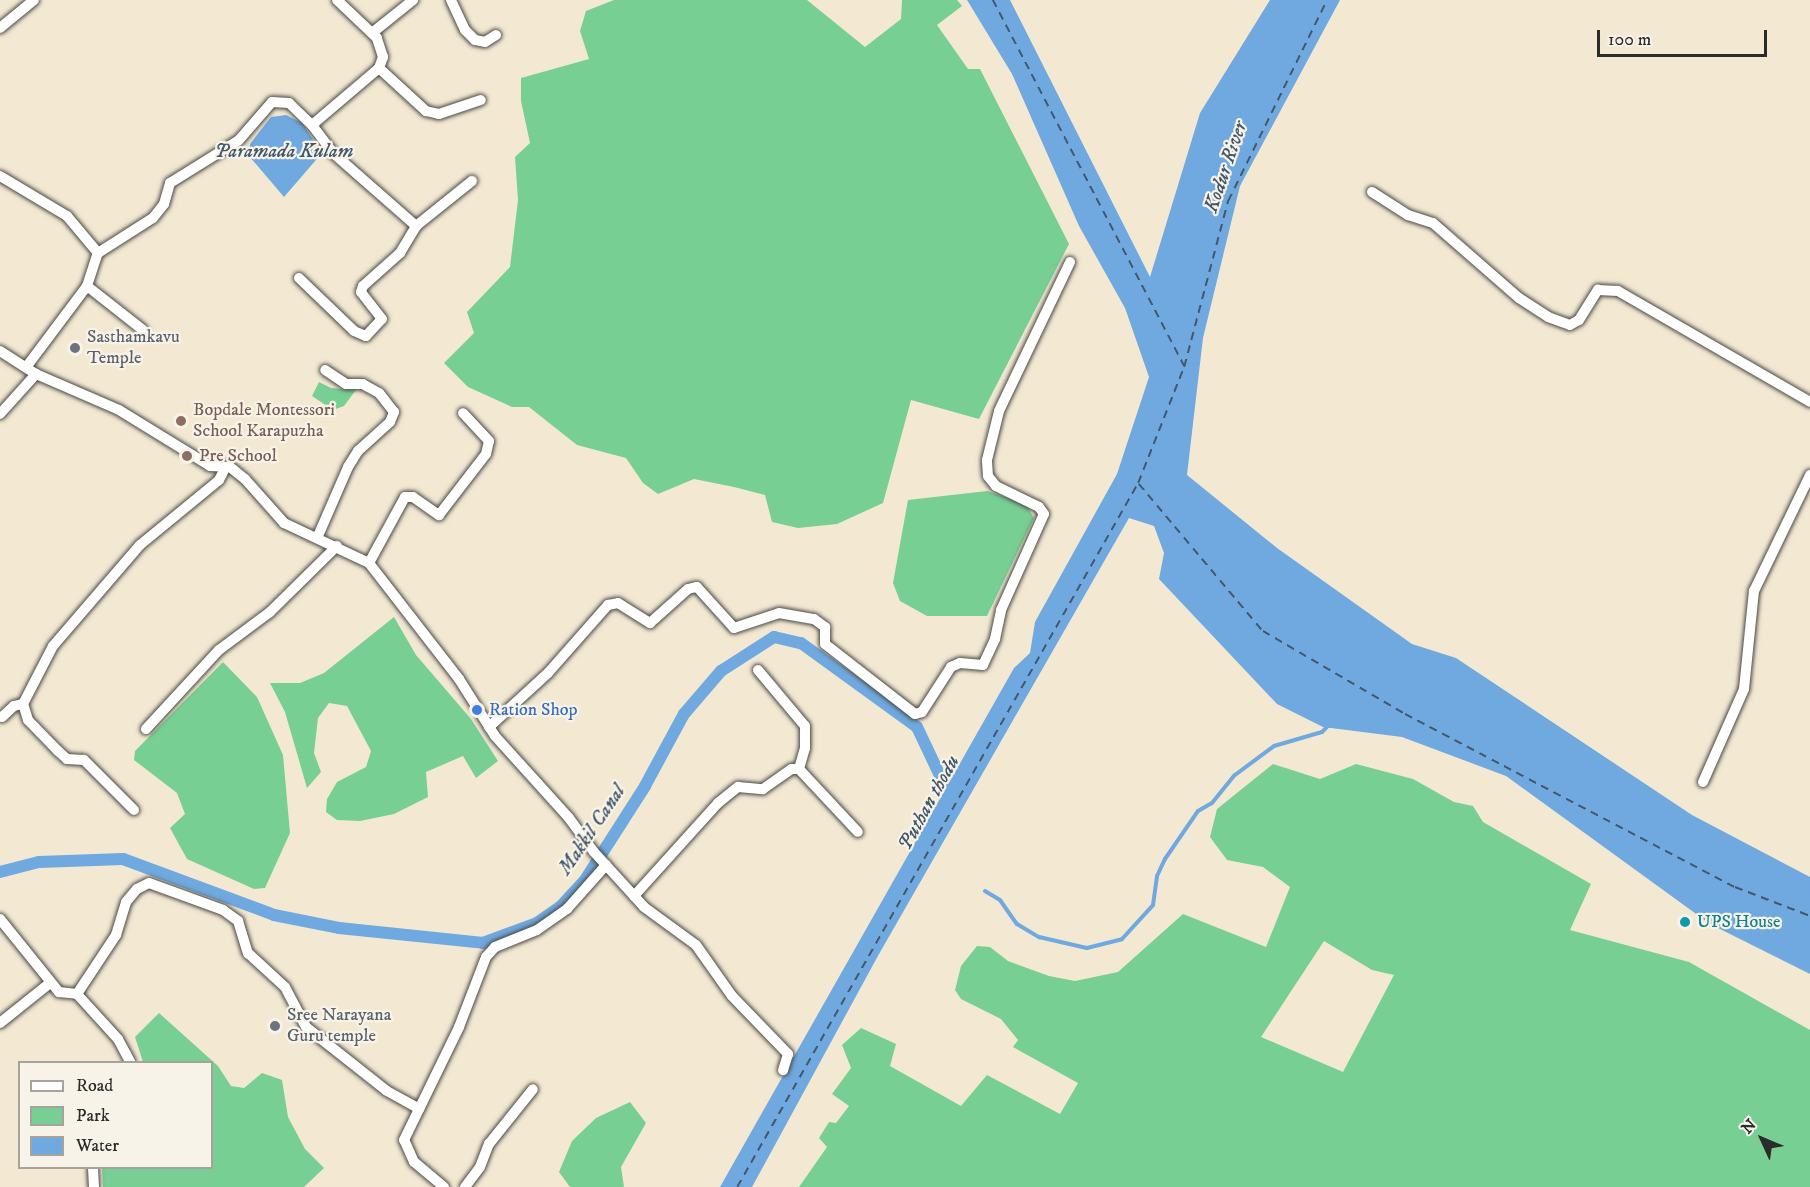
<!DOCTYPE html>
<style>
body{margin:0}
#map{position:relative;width:1810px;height:1187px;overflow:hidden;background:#f3e9d3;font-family:"IM FELL DW Pica",serif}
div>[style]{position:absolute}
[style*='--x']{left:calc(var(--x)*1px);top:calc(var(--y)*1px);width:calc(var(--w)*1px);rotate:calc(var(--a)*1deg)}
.green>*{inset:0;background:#78cf94}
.water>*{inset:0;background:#70a9df}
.stream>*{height:4px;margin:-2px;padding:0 2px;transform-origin:2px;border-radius:2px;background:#70a9df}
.canal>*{height:12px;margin:-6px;padding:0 6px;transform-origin:6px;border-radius:6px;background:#70a9df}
.ferry>*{height:1.5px;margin-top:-0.75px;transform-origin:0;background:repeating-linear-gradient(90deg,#43576a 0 8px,transparent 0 14px)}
.roads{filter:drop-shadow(0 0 2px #494844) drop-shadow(0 0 2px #494844)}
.street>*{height:10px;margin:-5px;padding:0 5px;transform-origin:5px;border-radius:5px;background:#fff}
.dots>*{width:16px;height:16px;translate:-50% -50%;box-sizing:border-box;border:3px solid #f7f3e8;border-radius:50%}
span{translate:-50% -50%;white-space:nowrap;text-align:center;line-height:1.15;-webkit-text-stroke:4.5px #f7f3e8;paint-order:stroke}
.worship-label{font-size:18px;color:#5b616d}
.left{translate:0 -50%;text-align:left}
.education-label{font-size:18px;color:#785e54}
.shop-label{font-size:18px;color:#366cbe}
.culture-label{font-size:18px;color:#0d838f}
.water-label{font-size:20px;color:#43576a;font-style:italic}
.legend{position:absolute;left:18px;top:1061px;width:195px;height:108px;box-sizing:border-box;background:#f7f3e8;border:2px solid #a5a39c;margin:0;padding:8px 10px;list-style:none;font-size:18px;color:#2b2b2b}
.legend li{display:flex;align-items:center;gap:12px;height:30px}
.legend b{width:30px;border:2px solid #a5a39c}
.north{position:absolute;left:1732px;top:1109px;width:60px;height:60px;-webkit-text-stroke:4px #f7f3e8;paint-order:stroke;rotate:314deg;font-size:16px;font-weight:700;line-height:24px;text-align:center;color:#2b2b2b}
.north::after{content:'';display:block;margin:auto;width:21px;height:27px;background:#2b2b2b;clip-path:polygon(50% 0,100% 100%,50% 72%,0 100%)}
.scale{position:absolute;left:1597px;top:30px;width:170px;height:27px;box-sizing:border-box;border:3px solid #2b2b2b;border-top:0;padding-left:8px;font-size:18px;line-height:21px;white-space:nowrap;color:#2b2b2b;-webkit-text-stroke:4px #f7f3e8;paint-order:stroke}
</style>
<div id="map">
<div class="green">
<div style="clip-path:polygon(614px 0,807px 0,865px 47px,901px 19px,902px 0,957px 0,962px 6px,937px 25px,968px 69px,980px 69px,1069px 244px,979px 419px,911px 400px,883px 503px,837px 524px,798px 528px,772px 522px,765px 495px,734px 487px,694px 479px,658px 494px,643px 483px,626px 458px,577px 445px,529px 407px,512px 407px,468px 387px,444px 363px,474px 333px,467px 312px,510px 267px,518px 200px,515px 157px,530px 143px,521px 101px,521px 78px,589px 59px,580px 31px,586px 11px)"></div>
<div style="clip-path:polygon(319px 382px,331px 388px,356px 390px,344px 406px,333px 410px,312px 396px)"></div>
<div style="clip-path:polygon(987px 491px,1026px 504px,1034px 518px,987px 616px,927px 616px,900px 601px,893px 583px,908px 500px)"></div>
<div style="clip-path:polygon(394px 617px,416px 655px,471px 719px,498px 761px,476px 778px,463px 756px,426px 772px,428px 797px,394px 814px,360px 821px,337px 820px,326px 812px,327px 799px,337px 782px,366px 767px,371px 751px,347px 706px,329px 703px,318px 718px,314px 753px,321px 772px,307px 788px,285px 712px,270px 683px,300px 683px,324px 673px)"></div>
<div style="clip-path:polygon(223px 662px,257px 697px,283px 755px,290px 833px,265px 888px,254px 889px,187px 859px,170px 828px,185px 814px,177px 793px,134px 760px,135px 751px)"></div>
<div style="clip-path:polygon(evenodd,1273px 764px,1320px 779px,1356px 764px,1413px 779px,1454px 802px,1473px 806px,1483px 822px,1591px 884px,1570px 930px,1689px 962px,1810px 1030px,1810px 1187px,799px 1187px,827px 1147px,819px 1138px,829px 1122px,836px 1123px,849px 1106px,832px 1094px,851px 1068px,842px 1045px,861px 1028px,896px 1044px,890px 1066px,961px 1106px,987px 1075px,1060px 1114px,1078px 1083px,1013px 1047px,1018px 1040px,1001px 1019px,961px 999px,955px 990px,961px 966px,977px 946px,990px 947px,1008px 961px,1049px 976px,1075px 981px,1118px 972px,1183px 914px,1266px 947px,1290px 887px,1263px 867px,1227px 860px,1210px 837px,1217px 809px,1273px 764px,1324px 941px,1372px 970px,1394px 975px,1343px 1072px,1261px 1037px,1324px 941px)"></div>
<div style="clip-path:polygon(159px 1013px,218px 1066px,231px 1086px,244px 1088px,262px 1073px,282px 1080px,288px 1117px,305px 1149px,324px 1168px,304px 1187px,103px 1187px,102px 1168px,212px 1168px,212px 1062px,143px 1062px,135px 1037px)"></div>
<div style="clip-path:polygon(630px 1102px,646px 1123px,621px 1167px,624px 1187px,570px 1187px,559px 1172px,572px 1141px,596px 1118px)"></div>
</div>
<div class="water">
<div style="clip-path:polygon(967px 0,1010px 0,1150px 277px,1200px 113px,1270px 0,1340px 0,1240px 186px,1203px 338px,1187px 475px,1277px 548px,1412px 644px,1456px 658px,1692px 815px,1810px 877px,1810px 974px,1710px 924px,1506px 776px,1402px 737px,1323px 727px,1277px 704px,1159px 579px,1164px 553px,1154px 526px,1129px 518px,879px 954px,752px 1187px,720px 1187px,1014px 668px,1030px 653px,1035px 622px,1117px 474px,1149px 377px,1125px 308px,1079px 226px,1012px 74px)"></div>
<div style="clip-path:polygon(286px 115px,302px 123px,322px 153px,284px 197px,249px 156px,250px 144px,271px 117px)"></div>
</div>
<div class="stream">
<div style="--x:985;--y:891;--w:17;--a:31"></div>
<div style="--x:1000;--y:900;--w:29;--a:55"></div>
<div style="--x:1017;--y:924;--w:26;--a:31"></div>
<div style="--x:1039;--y:937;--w:49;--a:12.9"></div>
<div style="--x:1087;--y:948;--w:36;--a:-14"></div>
<div style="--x:1122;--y:939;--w:46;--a:-47.6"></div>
<div style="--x:1153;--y:905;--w:29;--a:-82"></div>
<div style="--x:1157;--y:876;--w:19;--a:-65"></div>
<div style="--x:1165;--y:859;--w:58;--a:-55.5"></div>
<div style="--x:1198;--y:811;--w:16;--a:-30"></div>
<div style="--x:1212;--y:803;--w:36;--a:-51"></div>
<div style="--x:1235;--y:775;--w:49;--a:-36.6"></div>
<div style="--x:1274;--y:746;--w:50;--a:-16.3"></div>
<div style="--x:1322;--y:732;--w:10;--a:-45"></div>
</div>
<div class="canal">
<div style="--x:0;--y:872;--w:40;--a:-14.4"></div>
<div style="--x:39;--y:862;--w:84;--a:-2"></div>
<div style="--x:123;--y:859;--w:161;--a:20.3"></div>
<div style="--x:274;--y:915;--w:66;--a:11.3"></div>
<div style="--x:339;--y:928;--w:145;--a:5.9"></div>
<div style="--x:483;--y:943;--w:58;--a:-20.3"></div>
<div style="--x:537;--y:923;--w:28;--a:-35"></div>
<div style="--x:560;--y:907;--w:37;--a:-47"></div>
<div style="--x:585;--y:880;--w:112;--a:-57.4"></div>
<div style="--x:645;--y:786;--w:82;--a:-61.6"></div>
<div style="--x:684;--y:714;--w:57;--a:-49.3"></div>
<div style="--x:721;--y:671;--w:63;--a:-32.7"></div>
<div style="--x:774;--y:637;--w:28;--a:13"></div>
<div style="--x:801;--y:643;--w:143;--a:35.9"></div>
<div style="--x:917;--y:727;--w:63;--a:64.7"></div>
<div style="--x:944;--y:784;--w:18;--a:49"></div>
</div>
<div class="ferry">
<div style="--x:993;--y:0;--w:413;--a:62.4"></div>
<div style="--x:1139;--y:484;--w:192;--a:49.9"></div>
<div style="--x:1263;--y:631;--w:164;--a:30.3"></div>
<div style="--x:1405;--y:714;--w:373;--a:27.7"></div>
<div style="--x:1735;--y:887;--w:80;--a:21.1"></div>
<div style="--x:737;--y:1187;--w:810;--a:-60.33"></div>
<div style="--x:1138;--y:483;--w:125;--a:-68.4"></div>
<div style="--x:1184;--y:367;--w:172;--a:-75.2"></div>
<div style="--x:1228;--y:201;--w:224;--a:-63.8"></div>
</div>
<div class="roads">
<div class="street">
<div style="--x:451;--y:0;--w:33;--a:65"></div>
<div style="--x:465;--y:30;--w:14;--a:45"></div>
<div style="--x:475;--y:40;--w:10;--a:11"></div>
<div style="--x:485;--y:42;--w:13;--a:-32"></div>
<div style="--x:0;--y:28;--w:44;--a:-39.5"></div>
<div style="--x:372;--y:33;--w:53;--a:-38.8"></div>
<div style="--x:379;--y:68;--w:64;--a:42.5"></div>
<div style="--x:426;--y:111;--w:13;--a:13"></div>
<div style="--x:439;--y:114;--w:44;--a:-18.4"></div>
<div style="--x:312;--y:125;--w:35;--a:53"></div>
<div style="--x:333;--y:153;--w:111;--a:41.3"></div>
<div style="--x:0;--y:176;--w:78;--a:30.8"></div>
<div style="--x:67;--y:216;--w:48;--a:50"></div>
<div style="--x:1372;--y:192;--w:43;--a:32.6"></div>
<div style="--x:1408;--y:215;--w:26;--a:18"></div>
<div style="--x:1433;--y:223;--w:114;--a:41.1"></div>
<div style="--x:1519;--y:298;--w:35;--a:33"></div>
<div style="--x:1548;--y:317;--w:23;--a:20"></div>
<div style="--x:1570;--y:325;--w:10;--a:-29"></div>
<div style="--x:1579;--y:320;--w:36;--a:-58"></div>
<div style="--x:1598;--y:290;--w:20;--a:3"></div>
<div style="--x:1618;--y:291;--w:222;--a:30"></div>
<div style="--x:299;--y:278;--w:76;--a:43.9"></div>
<div style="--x:354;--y:331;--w:13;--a:23"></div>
<div style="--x:366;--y:336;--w:23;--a:-47"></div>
<div style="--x:382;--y:319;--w:34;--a:-128"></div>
<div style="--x:361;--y:292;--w:6;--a:-72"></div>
<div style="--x:363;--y:286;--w:50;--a:-41.7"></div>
<div style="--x:400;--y:253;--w:31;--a:-59"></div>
<div style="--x:416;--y:226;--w:72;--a:-38.8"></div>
<div style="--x:87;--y:286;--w:71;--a:38.2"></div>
<div style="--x:0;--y:351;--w:43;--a:32.6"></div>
<div style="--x:36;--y:374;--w:90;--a:23.4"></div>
<div style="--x:119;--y:410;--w:107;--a:31.6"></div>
<div style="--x:210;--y:466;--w:20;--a:3"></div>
<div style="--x:230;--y:467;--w:19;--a:39"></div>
<div style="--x:245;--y:479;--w:59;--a:48.4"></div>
<div style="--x:284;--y:523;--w:94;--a:25.2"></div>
<div style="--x:369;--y:563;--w:147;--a:52.2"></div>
<div style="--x:459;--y:679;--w:67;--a:57.7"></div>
<div style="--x:495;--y:736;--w:110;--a:47.9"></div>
<div style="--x:569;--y:818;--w:42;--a:53.7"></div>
<div style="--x:594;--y:852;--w:74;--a:47.7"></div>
<div style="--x:644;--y:907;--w:64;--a:36.2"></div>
<div style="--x:696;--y:945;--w:62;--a:54.8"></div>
<div style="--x:732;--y:996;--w:81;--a:46"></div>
<div style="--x:788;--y:1054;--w:17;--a:107"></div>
<div style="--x:27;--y:366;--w:100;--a:-53.1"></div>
<div style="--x:87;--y:286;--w:35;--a:-72"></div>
<div style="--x:98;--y:253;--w:65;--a:-32.5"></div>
<div style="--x:153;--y:218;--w:18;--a:-52"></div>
<div style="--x:164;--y:204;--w:22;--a:-74"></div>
<div style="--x:170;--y:183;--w:81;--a:-31.9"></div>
<div style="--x:239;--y:140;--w:50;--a:-49"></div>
<div style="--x:272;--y:102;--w:17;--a:3"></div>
<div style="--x:289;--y:103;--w:32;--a:44"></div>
<div style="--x:312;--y:125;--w:88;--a:-40.4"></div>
<div style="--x:379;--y:68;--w:12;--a:-70"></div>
<div style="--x:383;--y:57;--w:20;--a:-108"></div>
<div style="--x:377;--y:38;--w:55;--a:-136.5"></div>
<div style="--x:0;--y:414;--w:54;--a:-48"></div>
<div style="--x:318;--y:536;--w:75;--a:-66.5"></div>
<div style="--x:348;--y:467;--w:19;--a:-58"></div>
<div style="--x:358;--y:451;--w:43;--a:-42.2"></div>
<div style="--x:390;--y:422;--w:11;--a:-68"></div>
<div style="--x:394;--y:412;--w:24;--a:-128"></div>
<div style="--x:379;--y:393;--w:18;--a:-151"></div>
<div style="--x:363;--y:384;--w:17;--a:180"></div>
<div style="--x:346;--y:384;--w:25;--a:-146"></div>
<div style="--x:369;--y:563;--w:75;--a:-61.4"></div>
<div style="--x:405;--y:497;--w:8;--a:0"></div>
<div style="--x:413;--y:497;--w:32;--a:35"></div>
<div style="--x:439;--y:515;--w:77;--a:-52.4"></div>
<div style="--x:486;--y:454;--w:13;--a:-77"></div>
<div style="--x:489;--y:441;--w:38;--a:-133"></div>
<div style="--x:758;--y:670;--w:73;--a:50"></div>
<div style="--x:805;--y:726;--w:22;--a:90"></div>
<div style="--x:805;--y:748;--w:22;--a:106"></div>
<div style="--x:2;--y:717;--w:16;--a:-43"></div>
<div style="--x:14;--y:706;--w:9;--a:-13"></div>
<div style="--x:489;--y:727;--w:80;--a:-42.5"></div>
<div style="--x:548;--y:673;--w:91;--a:-48.6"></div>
<div style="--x:608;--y:605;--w:10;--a:-11"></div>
<div style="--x:618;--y:603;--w:38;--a:32"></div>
<div style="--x:650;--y:623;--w:51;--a:-41.8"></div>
<div style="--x:688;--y:589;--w:9;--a:-13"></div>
<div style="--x:697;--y:587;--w:55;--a:47.9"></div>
<div style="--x:734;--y:628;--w:47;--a:-18.4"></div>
<div style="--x:779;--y:613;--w:36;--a:10"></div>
<div style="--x:814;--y:619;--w:14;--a:36"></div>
<div style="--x:825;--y:627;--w:17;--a:90"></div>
<div style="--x:825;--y:644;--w:114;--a:37.9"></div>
<div style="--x:915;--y:714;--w:7;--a:-16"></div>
<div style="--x:922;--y:712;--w:54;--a:-57.2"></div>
<div style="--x:951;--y:667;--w:10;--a:-24"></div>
<div style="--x:960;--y:663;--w:23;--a:5"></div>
<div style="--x:983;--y:665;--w:29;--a:-65"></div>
<div style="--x:995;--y:639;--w:30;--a:-78"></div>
<div style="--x:1001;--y:610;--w:105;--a:-65.9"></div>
<div style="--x:1044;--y:514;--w:9;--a:-126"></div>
<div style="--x:1039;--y:507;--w:48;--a:-154"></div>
<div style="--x:996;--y:486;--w:13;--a:-129"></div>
<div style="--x:988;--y:476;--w:16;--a:-94"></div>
<div style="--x:987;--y:460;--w:50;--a:-76.2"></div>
<div style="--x:999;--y:411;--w:165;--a:-64.5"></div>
<div style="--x:146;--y:729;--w:108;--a:-47.3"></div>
<div style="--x:219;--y:650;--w:64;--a:-36.7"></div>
<div style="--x:270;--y:612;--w:94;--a:-44.6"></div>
<div style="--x:1703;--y:782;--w:102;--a:-66.2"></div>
<div style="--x:1744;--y:689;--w:99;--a:-84.2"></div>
<div style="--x:1754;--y:591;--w:129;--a:-64.2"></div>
<div style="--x:134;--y:810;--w:71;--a:-135"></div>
<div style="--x:84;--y:760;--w:17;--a:-177"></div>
<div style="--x:67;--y:759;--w:12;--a:-138"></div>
<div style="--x:58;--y:751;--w:43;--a:-134.1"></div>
<div style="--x:28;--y:720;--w:17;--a:-107"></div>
<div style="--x:23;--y:704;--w:65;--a:-62.7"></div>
<div style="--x:53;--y:646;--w:133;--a:-49.3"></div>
<div style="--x:140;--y:545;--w:102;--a:-39.4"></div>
<div style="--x:219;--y:480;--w:13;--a:-63"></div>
<div style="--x:634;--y:896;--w:125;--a:-47.9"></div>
<div style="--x:718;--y:803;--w:26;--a:-39"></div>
<div style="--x:738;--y:787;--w:25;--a:5"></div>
<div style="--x:763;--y:789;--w:35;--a:-35"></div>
<div style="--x:792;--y:769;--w:7;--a:0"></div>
<div style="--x:799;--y:769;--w:86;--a:46.9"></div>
<div style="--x:0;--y:919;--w:94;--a:51.1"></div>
<div style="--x:59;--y:992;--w:18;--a:6"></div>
<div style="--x:77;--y:994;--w:71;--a:-56.5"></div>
<div style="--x:116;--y:935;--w:34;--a:-73"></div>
<div style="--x:126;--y:902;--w:17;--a:-50"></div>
<div style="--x:137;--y:889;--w:13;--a:-27"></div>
<div style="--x:149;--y:883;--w:79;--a:20"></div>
<div style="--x:223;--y:910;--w:19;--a:36"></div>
<div style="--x:238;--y:921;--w:34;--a:73"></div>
<div style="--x:248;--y:953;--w:50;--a:42.6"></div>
<div style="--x:285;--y:987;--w:45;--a:62.3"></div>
<div style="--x:306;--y:1027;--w:103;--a:38.3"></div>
<div style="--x:387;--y:1091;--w:37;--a:29"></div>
<div style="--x:77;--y:994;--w:61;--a:47.7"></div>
<div style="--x:118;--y:1039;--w:26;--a:62"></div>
<div style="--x:0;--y:1023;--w:64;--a:-38.7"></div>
<div style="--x:93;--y:1168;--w:19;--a:87"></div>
<div style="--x:444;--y:1187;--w:39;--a:-140"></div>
<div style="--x:414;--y:1162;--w:24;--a:-114"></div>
<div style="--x:404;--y:1140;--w:126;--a:-64"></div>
<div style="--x:459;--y:1027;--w:75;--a:-68.9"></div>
<div style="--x:486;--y:957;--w:13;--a:-48"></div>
<div style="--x:495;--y:947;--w:45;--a:-22"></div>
<div style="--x:537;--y:930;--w:37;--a:-35"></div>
<div style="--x:567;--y:909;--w:59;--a:-48.4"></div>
<div style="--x:465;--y:1187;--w:25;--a:-53"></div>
<div style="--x:480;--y:1167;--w:25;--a:-69"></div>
<div style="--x:489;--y:1144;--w:70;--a:-51.3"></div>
</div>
</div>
<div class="dots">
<div style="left:75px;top:348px;background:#6b7280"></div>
<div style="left:181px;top:421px;background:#8d6e63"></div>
<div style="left:187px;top:456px;background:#8d6e63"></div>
<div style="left:477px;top:710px;background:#3f7fe0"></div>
<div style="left:1685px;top:922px;background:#0f9aa8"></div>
<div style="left:275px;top:1026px;background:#6b7280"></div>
</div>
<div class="worship-label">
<span class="left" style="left:87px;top:348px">Sasthamkavu<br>Temple</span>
<span class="left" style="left:287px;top:1026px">Sree Narayana<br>Guru temple</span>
</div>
<div class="education-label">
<span class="left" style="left:193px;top:421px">Bopdale Montessori<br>School Karapuzha</span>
<span class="left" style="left:199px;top:456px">Pre School</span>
</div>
<div class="shop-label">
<span class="left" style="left:489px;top:710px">Ration Shop</span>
</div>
<div class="culture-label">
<span class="left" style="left:1697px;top:922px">UPS House</span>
</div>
<div class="water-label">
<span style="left:284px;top:151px">Paramada Kulam</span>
<span style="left:1226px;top:167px;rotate:-71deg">Kodur River</span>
<span style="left:929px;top:803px;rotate:-61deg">Puthan thodu</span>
<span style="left:592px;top:830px;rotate:-56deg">Makkil Canal</span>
</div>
<ul class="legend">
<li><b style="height:8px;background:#fff"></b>Road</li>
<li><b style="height:16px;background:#78cf94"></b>Park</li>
<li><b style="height:16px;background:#70a9df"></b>Water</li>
</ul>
<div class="north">N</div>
<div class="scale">100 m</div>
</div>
